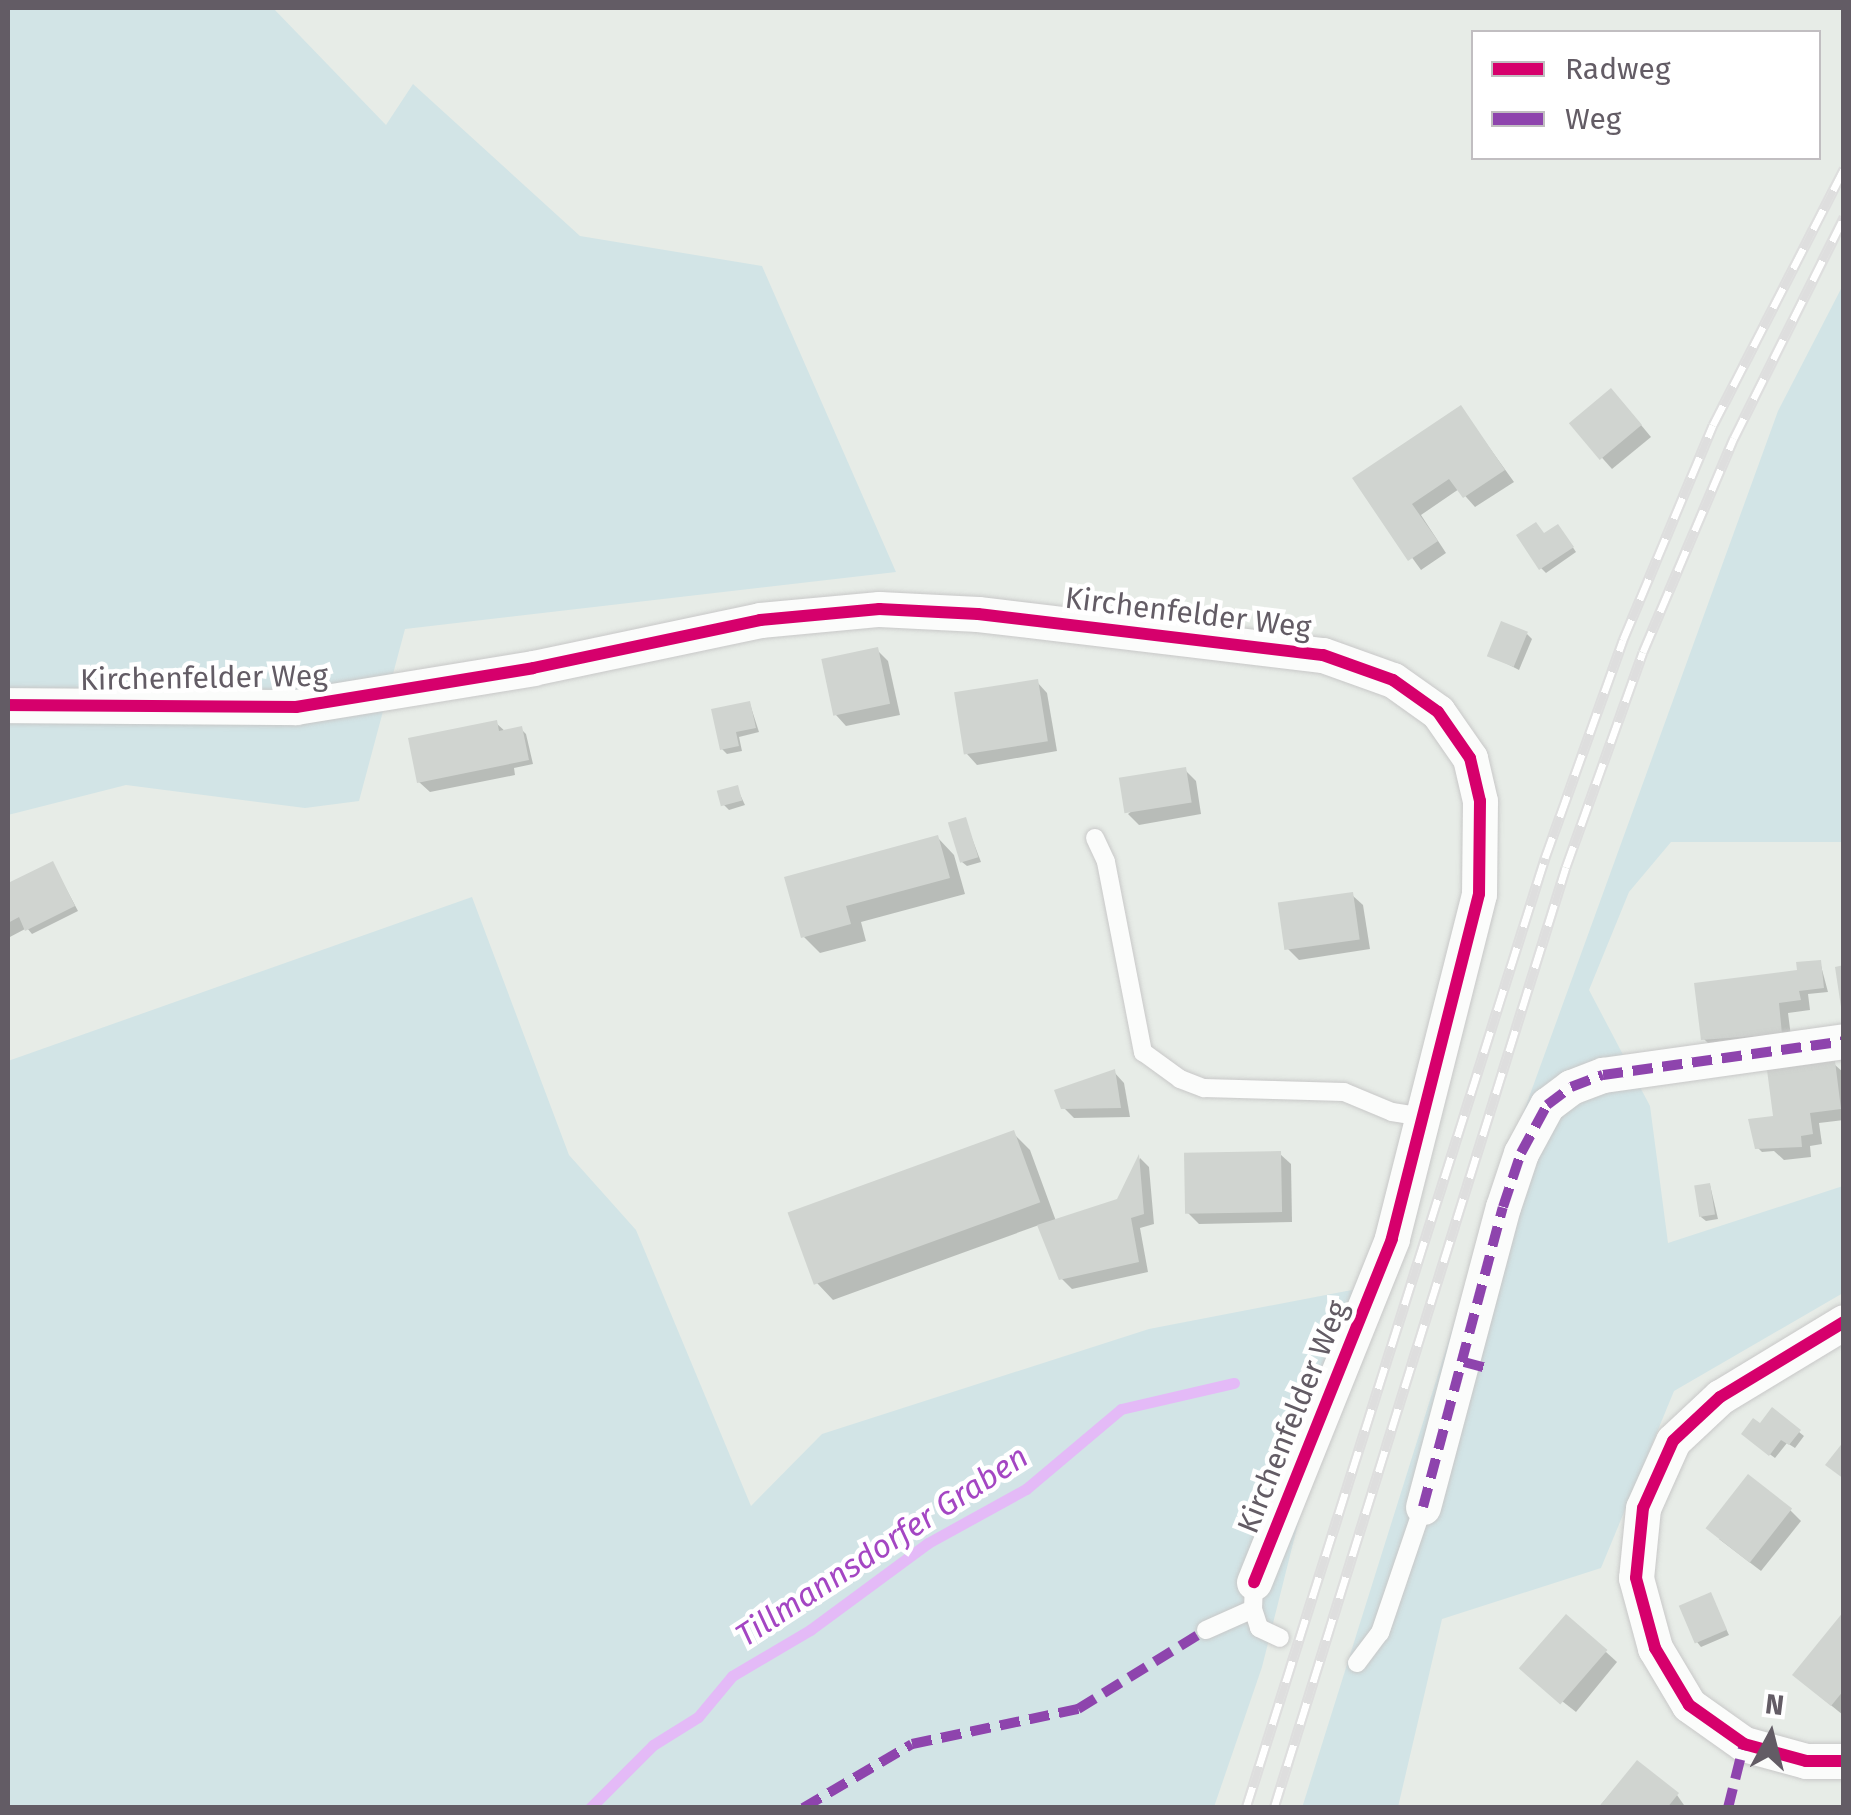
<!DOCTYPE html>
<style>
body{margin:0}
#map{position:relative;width:1851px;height:1815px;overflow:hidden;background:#e7ece7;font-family:"Fira Sans",sans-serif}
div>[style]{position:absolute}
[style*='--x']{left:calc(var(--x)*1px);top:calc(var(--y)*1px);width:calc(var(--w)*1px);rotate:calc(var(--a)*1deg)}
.green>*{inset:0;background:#d2e4e6}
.shadow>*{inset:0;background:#0003}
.stream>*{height:11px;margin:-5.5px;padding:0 5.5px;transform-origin:5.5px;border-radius:5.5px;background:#e4baf7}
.building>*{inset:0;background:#d0d4d0;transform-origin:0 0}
.roads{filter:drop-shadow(0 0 2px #c8c8c8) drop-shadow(0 0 2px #c8c8c8)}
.service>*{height:18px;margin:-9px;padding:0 9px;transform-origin:9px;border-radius:9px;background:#fbfcfb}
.minor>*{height:35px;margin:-17.5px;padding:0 17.5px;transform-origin:17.5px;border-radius:17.5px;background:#fbfcfb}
.rail>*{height:11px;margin-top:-5.5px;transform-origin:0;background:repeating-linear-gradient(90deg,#fff 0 22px,#dedede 0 44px);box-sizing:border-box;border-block:2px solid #dedede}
.quiet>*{height:10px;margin-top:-5px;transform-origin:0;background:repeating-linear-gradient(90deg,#8e44ad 0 20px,transparent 0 30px)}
.cycleway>*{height:12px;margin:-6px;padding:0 6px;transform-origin:6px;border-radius:6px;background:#d6006c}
span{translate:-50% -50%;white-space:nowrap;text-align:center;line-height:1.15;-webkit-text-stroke:9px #fff;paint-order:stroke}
.street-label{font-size:30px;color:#635c65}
.water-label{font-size:32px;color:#a446c3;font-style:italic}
.frame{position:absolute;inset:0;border:10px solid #635c65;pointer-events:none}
.legend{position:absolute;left:1471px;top:30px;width:350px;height:130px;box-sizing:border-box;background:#fff;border:2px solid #c1bec1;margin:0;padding:12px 18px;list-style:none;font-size:30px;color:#635c65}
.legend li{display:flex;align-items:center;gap:20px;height:50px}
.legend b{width:50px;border:2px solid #c1bec1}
.north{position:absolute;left:1721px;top:1685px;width:100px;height:100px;-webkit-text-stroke:8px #fff;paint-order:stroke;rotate:7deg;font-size:28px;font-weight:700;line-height:40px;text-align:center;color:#635c65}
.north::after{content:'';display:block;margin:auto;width:35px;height:45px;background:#635c65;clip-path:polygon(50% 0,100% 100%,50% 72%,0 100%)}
</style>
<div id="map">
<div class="green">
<div style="clip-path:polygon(8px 8px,273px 8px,386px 125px,413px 84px,580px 236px,762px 266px,896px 572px,405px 629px,359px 801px,305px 808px,126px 785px,8px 815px)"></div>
<div style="clip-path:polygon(1843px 285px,1843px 842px,1671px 842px,1629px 892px,1589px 990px,1650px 1106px,1668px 1243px,1843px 1186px,1843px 1293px,1674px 1391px,1601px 1568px,1442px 1619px,1398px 1807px,1302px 1808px,1499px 1180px,1778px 411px)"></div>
<div style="clip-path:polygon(472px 897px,569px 1155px,636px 1230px,751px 1506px,822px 1434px,1149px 1329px,1357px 1289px,1262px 1667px,1214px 1807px,8px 1807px,8px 1061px)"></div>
</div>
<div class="shadow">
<div style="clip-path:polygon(1622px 402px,1651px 437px,1612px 469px,1572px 424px)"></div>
<div style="clip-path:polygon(1461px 408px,1514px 482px,1475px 507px,1459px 489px,1421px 515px,1446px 553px,1421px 570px,1355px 479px)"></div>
<div style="clip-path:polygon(1562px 531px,1576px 552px,1546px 573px,1541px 568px,1544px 535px)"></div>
<div style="clip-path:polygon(1527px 634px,1532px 639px,1519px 670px,1490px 655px)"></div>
<div style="clip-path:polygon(877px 650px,888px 661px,900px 715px,846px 726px,836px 715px)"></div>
<div style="clip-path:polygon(1037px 682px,1047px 693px,1057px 751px,977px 765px,967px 754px)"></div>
<div style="clip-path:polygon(750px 704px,759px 732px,739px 737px,742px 751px,727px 754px,722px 749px)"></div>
<div style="clip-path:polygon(496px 723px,506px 732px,521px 729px,526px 734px,533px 764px,514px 768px,515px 775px,430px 792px,419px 782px)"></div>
<div style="clip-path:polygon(1185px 770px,1196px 781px,1201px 814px,1139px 825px,1128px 814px)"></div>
<div style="clip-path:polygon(737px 788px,745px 805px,729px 810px,724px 805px)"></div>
<div style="clip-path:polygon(965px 820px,981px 862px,967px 866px,962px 862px)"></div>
<div style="clip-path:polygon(938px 838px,954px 855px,965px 894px,861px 922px,866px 941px,820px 953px,803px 936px)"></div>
<div style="clip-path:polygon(53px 864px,78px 911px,32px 934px,27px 928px,8px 938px,8px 886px)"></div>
<div style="clip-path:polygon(1352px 895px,1363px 905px,1370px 949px,1299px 960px,1288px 949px)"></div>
<div style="clip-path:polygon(1820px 962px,1828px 992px,1808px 994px,1810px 1010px,1788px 1013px,1792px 1044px,1714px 1049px,1704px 1039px)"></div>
<div style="clip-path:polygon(1834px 1064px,1844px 1073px,1844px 1120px,1819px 1123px,1822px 1144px,1810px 1146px,1811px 1157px,1784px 1160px,1774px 1151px,1762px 1152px,1757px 1147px,1776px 1118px)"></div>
<div style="clip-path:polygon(1114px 1072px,1124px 1083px,1130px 1117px,1074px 1118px,1063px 1107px)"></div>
<div style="clip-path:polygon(1013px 1133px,1030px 1150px,1056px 1221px,1119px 1201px,1140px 1158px,1149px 1167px,1154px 1224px,1140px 1228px,1148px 1272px,1072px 1289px,1061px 1278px,1039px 1225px,833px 1300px,817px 1283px)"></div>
<div style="clip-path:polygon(1280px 1154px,1291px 1164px,1292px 1222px,1199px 1224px,1188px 1213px)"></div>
<div style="clip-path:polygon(1710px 1185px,1718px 1219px,1706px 1221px,1701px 1217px)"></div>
<div style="clip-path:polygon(1773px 1411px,1804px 1436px,1795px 1448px,1787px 1443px,1775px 1458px,1749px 1439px)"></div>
<div style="clip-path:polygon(1790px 1510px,1801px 1521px,1761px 1571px,1719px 1539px)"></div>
<div style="clip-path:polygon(1710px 1595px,1729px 1635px,1701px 1647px,1697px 1642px)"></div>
<div style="clip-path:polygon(1844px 1615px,1844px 1714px,1843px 1715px,1806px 1685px)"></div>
<div style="clip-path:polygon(1606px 1652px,1617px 1662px,1576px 1712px,1535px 1680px)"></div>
<div style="clip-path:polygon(1637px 1763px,1677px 1795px,1686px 1808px,1598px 1808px)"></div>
</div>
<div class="stream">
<div style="--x:590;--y:1808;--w:89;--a:-45"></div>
<div style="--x:653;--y:1745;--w:53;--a:-31.9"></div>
<div style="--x:698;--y:1717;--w:53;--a:-50.3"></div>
<div style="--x:732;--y:1676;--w:91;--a:-30.5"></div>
<div style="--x:810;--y:1630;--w:147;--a:-36.4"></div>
<div style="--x:928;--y:1543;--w:112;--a:-28.9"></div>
<div style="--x:1026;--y:1489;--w:124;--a:-40.1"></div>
<div style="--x:1121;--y:1409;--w:116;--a:-13"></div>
</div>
<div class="building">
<div style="left:1611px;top:388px;width:48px;height:55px;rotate:50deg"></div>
<div style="clip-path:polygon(1461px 405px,1505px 470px,1463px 498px,1449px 479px,1412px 504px,1438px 541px,1408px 561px,1352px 478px)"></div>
<div style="clip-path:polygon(1536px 522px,1544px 533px,1558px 524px,1574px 547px,1539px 570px,1516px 535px)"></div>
<div style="left:1501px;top:621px;width:29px;height:38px;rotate:22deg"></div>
<div style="left:878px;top:647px;width:58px;height:58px;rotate:78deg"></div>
<div style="left:1038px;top:679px;width:63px;height:85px;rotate:81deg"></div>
<div style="clip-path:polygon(750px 701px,756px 728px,736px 732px,739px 746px,720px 750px,711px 709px)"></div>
<div style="clip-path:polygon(497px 720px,499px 731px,522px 726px,529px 760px,417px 783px,408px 738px)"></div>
<div style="left:1186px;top:767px;width:36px;height:68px;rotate:81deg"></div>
<div style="left:738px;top:785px;width:16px;height:22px;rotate:75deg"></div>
<div style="left:966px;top:817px;width:42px;height:19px;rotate:73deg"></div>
<div style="clip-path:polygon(938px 835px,950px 878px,846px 906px,851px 924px,801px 938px,784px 877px)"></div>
<div style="clip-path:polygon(53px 861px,75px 906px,25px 931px,19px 917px,8px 923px,8px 883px)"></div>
<div style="left:1353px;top:892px;width:48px;height:76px;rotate:82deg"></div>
<div style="clip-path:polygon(1821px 960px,1824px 988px,1799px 991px,1801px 1000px,1779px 1003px,1782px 1034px,1701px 1040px,1694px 983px,1797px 970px,1796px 962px)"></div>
<div style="clip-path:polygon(1844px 965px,1844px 1007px,1841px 1007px,1835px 967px)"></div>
<div style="clip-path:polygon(1835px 1061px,1841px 1109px,1810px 1113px,1813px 1134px,1801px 1136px,1802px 1147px,1755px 1149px,1748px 1119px,1773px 1116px,1767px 1070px)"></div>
<div style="clip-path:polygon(1115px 1069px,1121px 1108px,1061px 1109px,1054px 1090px)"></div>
<div style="left:1014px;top:1130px;width:77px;height:241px;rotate:70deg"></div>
<div style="left:1281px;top:1151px;width:61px;height:97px;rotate:89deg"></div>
<div style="clip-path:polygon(1139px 1154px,1144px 1214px,1131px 1218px,1139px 1262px,1059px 1280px,1037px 1225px,1117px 1199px)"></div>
<div style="left:1710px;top:1183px;width:32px;height:16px;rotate:81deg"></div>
<div style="clip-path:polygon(1772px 1407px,1801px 1430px,1789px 1445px,1781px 1440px,1769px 1456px,1741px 1434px,1753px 1418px,1760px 1423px)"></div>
<div style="clip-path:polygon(1844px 1441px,1844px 1479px,1825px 1465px)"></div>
<div style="left:1748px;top:1474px;width:56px;height:69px;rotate:38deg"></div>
<div style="left:1711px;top:1592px;width:41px;height:35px;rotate:67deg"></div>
<div style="clip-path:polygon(1844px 1611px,1844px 1690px,1831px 1706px,1792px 1675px)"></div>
<div style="left:1566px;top:1614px;width:55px;height:72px;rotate:41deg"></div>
<div style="clip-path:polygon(1637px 1760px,1679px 1793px,1667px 1808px,1598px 1808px)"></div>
</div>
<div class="roads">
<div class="service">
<div style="--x:1095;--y:838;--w:26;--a:65"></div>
<div style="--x:1106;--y:862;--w:194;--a:79"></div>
<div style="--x:1143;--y:1052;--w:46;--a:36.1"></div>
<div style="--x:1180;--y:1079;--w:26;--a:21"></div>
<div style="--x:1204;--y:1088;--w:140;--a:1.6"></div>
<div style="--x:1344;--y:1092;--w:52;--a:22.6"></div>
<div style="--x:1392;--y:1112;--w:32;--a:9"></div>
<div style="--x:1254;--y:1582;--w:27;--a:92"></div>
<div style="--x:1253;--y:1609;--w:20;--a:72"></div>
<div style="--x:1259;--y:1628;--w:23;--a:25"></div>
<div style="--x:1206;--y:1630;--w:51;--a:-24.1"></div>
<div style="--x:1357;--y:1663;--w:38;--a:-53"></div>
<div style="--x:1380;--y:1633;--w:133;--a:-71.2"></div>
</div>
<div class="minor">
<div style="--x:8;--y:705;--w:288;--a:0.4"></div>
<div style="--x:296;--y:707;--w:240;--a:-9.3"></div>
<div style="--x:533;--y:668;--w:232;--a:-11.9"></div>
<div style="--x:760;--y:620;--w:120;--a:-5.3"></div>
<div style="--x:879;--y:609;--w:99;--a:2.9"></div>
<div style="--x:978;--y:614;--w:347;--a:6.8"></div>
<div style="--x:1323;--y:655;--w:74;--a:19.7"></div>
<div style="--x:1393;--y:680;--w:55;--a:35.4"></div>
<div style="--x:1438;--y:712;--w:56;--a:55.2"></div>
<div style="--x:1470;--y:758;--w:44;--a:76.9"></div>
<div style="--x:1480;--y:801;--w:93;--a:90.6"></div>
<div style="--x:1479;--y:894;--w:356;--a:104.2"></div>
<div style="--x:1392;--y:1239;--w:370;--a:111.9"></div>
<div style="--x:1844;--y:1322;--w:145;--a:148.8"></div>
<div style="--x:1720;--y:1397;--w:64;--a:136.9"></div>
<div style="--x:1673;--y:1441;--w:73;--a:114.1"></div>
<div style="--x:1643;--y:1508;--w:70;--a:95.7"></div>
<div style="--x:1636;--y:1578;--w:73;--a:74.8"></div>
<div style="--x:1655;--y:1648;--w:66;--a:59.2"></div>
<div style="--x:1689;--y:1705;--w:67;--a:35.3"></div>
<div style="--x:1744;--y:1744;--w:64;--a:15.3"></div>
<div style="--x:1806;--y:1761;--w:38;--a:0"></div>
<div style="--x:1423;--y:1507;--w:310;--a:-75.1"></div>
<div style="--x:1503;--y:1207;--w:57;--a:-71.6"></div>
<div style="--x:1521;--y:1153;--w:55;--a:-61.6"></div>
<div style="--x:1547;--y:1105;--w:30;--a:-37"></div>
<div style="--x:1571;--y:1087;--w:34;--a:-21"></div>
<div style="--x:1603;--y:1075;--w:243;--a:-8"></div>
</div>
</div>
<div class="rail">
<div style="--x:1246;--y:1808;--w:996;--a:-72.53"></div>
<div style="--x:1545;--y:858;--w:232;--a:-70.3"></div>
<div style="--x:1623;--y:640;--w:233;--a:-67.3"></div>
<div style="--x:1713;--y:425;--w:288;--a:-62.9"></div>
<div style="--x:1274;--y:1808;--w:985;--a:-72.76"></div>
<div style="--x:1566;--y:867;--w:228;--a:-70.3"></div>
<div style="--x:1643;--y:652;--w:233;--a:-67"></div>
<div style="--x:1734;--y:438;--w:247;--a:-63.5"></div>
</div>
<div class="quiet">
<div style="--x:1464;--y:1362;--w:27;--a:15"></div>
<div style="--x:1423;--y:1507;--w:310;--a:-75.1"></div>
<div style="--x:1503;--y:1207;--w:57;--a:-71.6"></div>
<div style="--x:1521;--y:1153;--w:55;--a:-61.6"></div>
<div style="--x:1547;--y:1105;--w:30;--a:-37"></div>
<div style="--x:1571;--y:1087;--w:34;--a:-21"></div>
<div style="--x:1603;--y:1075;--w:243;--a:-8"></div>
<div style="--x:803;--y:1808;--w:126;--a:-30.4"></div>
<div style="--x:912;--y:1744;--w:170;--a:-11.9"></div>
<div style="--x:1078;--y:1709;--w:150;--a:-31.7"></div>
<div style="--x:1728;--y:1808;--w:66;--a:-76"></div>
</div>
<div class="cycleway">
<div style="--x:8;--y:705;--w:288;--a:0.4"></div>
<div style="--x:296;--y:707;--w:240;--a:-9.3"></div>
<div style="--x:533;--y:668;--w:232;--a:-11.9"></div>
<div style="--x:760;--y:620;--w:120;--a:-5.3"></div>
<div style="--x:879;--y:609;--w:99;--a:2.9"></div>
<div style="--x:978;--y:614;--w:347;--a:6.8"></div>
<div style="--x:1323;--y:655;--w:74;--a:19.7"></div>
<div style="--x:1393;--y:680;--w:55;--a:35.4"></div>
<div style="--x:1438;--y:712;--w:56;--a:55.2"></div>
<div style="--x:1470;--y:758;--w:44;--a:76.9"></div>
<div style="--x:1480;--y:801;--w:93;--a:90.6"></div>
<div style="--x:1479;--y:894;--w:356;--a:104.2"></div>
<div style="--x:1392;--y:1239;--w:370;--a:111.9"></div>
<div style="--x:1844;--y:1322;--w:145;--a:148.8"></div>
<div style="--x:1720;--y:1397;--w:64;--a:136.9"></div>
<div style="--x:1673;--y:1441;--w:73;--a:114.1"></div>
<div style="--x:1643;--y:1508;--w:70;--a:95.7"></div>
<div style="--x:1636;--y:1578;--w:73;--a:74.8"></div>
<div style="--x:1655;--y:1648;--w:66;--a:59.2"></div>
<div style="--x:1689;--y:1705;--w:67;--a:35.3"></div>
<div style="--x:1744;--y:1744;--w:64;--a:15.3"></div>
<div style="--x:1806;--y:1761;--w:38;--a:0"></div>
</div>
<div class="street-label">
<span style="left:1188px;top:613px;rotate:7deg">Kirchenfelder Weg</span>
<span style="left:204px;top:678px;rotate:-1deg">Kirchenfelder Weg</span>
<span style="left:1293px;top:1417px;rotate:-68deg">Kirchenfelder Weg</span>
</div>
<div class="water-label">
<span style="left:882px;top:1546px;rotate:-33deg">Tillmannsdorfer Graben</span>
</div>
<div class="frame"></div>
<ul class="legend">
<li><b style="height:12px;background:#d6006c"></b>Radweg</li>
<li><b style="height:12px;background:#8e44ad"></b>Weg</li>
</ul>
<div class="north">N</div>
</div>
